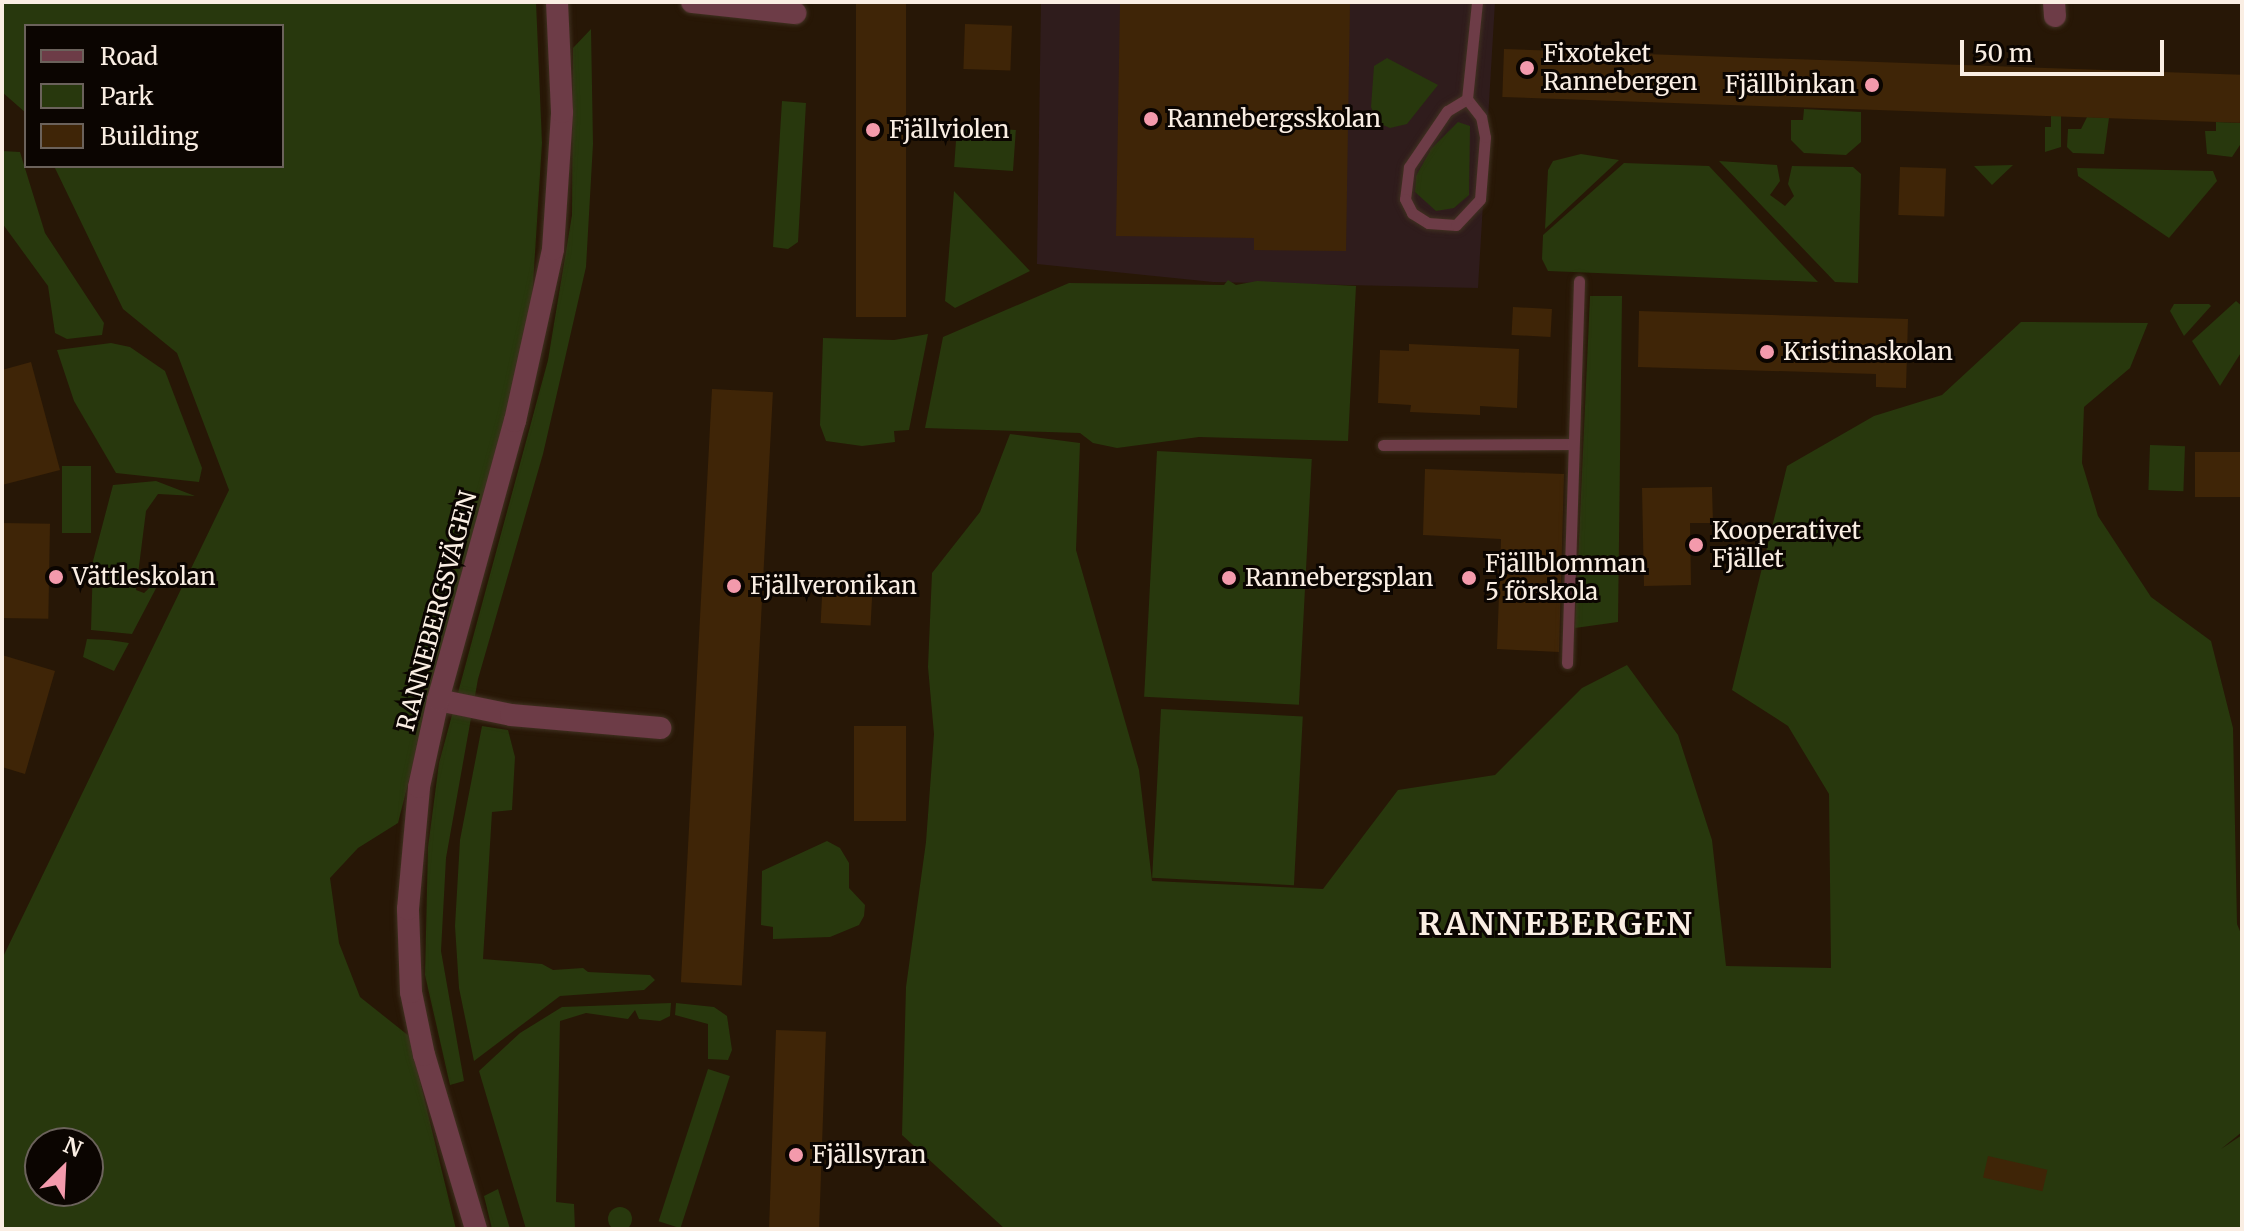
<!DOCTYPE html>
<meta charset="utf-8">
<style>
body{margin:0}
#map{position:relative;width:2244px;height:1231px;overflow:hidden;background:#271706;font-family:Merriweather,serif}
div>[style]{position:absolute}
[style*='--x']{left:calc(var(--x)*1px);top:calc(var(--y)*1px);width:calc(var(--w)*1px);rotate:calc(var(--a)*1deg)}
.commercial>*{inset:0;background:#2f1c1c}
.green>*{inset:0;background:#28380d;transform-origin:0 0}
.round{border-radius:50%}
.building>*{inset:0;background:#3f2507;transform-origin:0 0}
.roads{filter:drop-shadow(0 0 2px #403121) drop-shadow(0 0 2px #403121)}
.service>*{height:11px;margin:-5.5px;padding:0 5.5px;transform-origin:5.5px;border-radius:5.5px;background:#6d3c47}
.minor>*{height:22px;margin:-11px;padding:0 11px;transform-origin:11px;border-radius:11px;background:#6d3c47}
.dots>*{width:22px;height:22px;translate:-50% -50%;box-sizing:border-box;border:4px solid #0b0501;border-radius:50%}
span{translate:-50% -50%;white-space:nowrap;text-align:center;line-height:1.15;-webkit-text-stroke:6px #0b0501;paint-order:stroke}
.poi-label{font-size:24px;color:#faeee3}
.left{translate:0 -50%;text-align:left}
.right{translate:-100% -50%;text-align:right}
.street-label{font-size:24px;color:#faeee3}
.district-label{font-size:32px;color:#faeee3;font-weight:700;letter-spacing:2px}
.frame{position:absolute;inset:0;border:4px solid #faeee3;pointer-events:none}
.legend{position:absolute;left:24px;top:24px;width:260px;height:144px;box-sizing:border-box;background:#0b0501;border:2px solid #6b625b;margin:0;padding:10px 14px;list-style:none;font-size:24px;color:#faeee3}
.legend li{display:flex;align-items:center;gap:16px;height:40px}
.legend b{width:40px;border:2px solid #6b625b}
.north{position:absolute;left:24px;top:1127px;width:80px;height:80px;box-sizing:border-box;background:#0b0501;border:2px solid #6b625b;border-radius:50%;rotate:24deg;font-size:22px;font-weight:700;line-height:32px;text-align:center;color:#faeee3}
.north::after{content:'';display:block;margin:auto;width:28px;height:36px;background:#f39aac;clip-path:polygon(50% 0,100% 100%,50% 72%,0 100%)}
.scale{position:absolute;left:1960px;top:40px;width:204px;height:36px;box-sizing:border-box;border:4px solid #faeee3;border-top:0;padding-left:10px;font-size:24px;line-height:28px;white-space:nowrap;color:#faeee3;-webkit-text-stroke:6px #0b0501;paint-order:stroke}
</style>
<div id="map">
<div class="commercial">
<div style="clip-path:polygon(1041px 2px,1495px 2px,1478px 288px,1213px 282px,1037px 264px)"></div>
</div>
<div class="green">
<div style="clip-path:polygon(evenodd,2px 2px,536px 2px,542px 143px,529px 347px,457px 591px,398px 823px,358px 848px,330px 878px,339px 943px,360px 997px,409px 1036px,456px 1229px,2px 1229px,2px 959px,229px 490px,177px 353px,123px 309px,54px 166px,282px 166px,282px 26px,26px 26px,26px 113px,2px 92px,2px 2px,40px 1143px,88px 1143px,88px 1191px,40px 1191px,40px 1143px)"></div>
<div style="clip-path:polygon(591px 29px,593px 144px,586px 267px,543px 454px,478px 679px,446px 858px,441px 951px,464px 1081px,450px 1085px,425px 975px,428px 847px,439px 763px,548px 360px,572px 215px,573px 48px)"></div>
<div style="clip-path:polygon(1387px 58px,1438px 85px,1407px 124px,1390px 128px,1378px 123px,1371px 107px,1374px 66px)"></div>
<div style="clip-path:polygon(782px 101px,806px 103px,798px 242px,788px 249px,773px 247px)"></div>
<div style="clip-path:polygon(1804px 109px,1861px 112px,1861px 142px,1846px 155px,1804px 153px,1791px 140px,1791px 120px,1803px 120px)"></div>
<div style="clip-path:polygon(2051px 116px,2061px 116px,2061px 147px,2045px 152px,2045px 127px,2051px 127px)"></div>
<div style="clip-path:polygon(2087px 117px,2109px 118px,2104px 154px,2073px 153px,2067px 147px,2068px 129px,2081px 129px)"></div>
<div style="clip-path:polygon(1458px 122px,1470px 126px,1469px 195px,1454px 208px,1436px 211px,1415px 192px,1416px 176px,1431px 149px)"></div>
<div style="clip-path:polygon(2216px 122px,2242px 123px,2242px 142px,2232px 157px,2207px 154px,2205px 131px,2216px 131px)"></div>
<div style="left:957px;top:126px;width:59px;height:41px;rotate:4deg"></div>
<div style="clip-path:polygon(2px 151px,20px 152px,45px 233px,104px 323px,102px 335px,67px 339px,55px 333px,48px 286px,2px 223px)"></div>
<div style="clip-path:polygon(1581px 154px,1619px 160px,1545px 229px,1548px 170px,1553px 161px)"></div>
<div style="clip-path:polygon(1719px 161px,1777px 165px,1780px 181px,1770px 195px,1785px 206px,1794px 196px,1788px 184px,1792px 166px,1853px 167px,1861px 174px,1858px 283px,1835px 282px)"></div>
<div style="clip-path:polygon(1624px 163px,1709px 166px,1818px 282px,1548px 271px,1542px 259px,1543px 235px)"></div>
<div style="clip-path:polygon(2013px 165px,1992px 185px,1974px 166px)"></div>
<div style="clip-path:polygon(2077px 168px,2213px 171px,2217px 181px,2169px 238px,2078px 176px)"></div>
<div style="clip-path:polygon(954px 191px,1030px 271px,955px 308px,945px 301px)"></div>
<div style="clip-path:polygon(1228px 280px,1236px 285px,1257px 281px,1356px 286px,1348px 441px,1199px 437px,1117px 448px,1093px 443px,1080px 433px,925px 428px,943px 337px,1069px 283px,1224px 285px)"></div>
<div style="clip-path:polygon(1590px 296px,1622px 296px,1618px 622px,1575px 628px)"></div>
<div style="clip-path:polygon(2236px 301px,2242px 306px,2242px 351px,2220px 386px,2192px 341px)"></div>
<div style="clip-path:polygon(2174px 304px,2209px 304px,2211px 306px,2184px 336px,2170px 311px)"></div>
<div style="clip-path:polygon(2021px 322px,2148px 323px,2130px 368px,2084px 407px,2082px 463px,2098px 516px,2151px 597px,2211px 641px,2233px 728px,2237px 924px,2242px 936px,2242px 1132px,2221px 1149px,2242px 1135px,2242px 1229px,1005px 1229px,902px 1135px,906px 987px,926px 842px,934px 734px,928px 667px,932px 573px,980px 512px,1010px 434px,1080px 443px,1076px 550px,1139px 770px,1152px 881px,1323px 889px,1398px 790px,1495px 775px,1582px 688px,1627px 665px,1678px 735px,1712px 840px,1726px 966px,1831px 968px,1829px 794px,1788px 726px,1732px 690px,1787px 466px,1874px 416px,1942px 395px)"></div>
<div style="clip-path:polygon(928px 334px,909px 430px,894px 431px,895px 442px,862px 446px,826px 441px,820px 425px,823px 338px,894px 340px)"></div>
<div style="clip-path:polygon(111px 343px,130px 347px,165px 371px,202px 468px,199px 482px,116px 473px,74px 401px,57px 350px)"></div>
<div style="left:2150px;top:445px;width:35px;height:45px;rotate:2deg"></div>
<div style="left:1157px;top:451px;width:155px;height:246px;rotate:3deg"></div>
<div style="left:62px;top:466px;width:29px;height:67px"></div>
<div style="clip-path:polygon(156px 481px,195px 496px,158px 494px,146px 511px,136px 590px,144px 593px,163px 575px,132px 634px,91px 630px,93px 561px,113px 485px)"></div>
<div style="clip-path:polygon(87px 639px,109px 640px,129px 643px,114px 671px,83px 657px)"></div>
<div style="left:1161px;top:709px;width:142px;height:169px;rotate:3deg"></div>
<div style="clip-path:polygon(482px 726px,508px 730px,515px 757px,512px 810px,492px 812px,483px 959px,542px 964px,553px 970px,583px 968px,588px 972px,650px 975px,655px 980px,644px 990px,560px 996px,474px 1061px,459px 988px,455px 926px,460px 840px)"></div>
<div style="clip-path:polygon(827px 841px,840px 848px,849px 863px,849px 888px,865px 905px,864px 916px,859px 925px,830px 937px,773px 939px,773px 927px,761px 925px,762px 871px)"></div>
<div style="clip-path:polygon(671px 1003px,670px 1016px,660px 1021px,639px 1019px,635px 1010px,628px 1019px,586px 1013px,560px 1021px,556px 1202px,574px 1204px,575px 1229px,526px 1229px,479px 1071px,520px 1033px,562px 1007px)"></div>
<div style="clip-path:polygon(676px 1003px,714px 1007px,727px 1016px,732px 1050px,728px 1060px,708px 1059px,708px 1024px,675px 1015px)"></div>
<div style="left:708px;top:1069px;width:23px;height:160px;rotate:18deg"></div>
<div style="clip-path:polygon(498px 1189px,510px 1229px,492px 1229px,484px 1196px)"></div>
<div class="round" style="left:608px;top:1207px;width:24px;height:24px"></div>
</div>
<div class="building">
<div style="left:856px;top:2px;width:50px;height:315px"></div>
<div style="clip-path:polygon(1120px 2px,1350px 2px,1346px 251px,1254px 250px,1254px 238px,1116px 236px)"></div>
<div style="left:965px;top:24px;width:47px;height:45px;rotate:2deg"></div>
<div style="left:1504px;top:49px;width:738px;height:48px;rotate:2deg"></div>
<div style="left:1900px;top:167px;width:46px;height:48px;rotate:2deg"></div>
<div style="left:1513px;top:307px;width:39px;height:28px;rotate:3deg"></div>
<div style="clip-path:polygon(1639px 311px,1908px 319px,1906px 388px,1876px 387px,1876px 374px,1638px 367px)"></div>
<div style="clip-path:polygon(1409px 344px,1519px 349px,1517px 408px,1480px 406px,1480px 415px,1410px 412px,1411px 405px,1378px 403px,1380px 350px,1409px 351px)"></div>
<div style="clip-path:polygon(31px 362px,60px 470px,2px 485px,2px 370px)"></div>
<div style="left:712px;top:389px;width:61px;height:594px;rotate:3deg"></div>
<div style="left:2195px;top:452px;width:46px;height:45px"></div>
<div style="clip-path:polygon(1425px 469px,1564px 474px,1559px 652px,1497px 649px,1501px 539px,1423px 535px)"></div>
<div style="clip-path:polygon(1712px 487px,1713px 523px,1690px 523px,1691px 585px,1644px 586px,1642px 488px)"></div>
<div style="left:2px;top:523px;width:48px;height:95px;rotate:1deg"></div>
<div style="left:823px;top:578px;width:50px;height:45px;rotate:3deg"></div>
<div style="clip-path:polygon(2px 655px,55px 671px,25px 774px,2px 767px)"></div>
<div style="left:854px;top:726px;width:52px;height:95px"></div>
<div style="left:776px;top:1030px;width:50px;height:199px;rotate:2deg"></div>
<div style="left:1988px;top:1156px;width:61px;height:22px;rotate:13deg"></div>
</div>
<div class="roads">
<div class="service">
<div style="--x:1467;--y:99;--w:23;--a:149"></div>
<div style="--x:1447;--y:111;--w:68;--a:124.2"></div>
<div style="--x:1409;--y:167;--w:32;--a:97"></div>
<div style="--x:1405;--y:199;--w:16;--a:63"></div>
<div style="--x:1412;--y:213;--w:19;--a:32"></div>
<div style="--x:1428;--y:223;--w:28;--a:4"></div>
<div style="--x:1456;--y:225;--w:35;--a:-47"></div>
<div style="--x:1480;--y:199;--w:62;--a:-85.4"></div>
<div style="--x:1485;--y:137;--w:20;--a:-101"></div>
<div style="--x:1481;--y:117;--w:23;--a:-128"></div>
<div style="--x:1467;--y:99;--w:98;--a:-84.1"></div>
<div style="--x:1383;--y:445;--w:190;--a:-0.3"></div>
<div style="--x:1567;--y:663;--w:382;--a:-88.2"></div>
</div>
<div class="minor">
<div style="--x:692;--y:2;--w:104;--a:6.1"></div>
<div style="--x:2054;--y:2;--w:14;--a:86"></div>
<div style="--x:438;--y:700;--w:75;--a:11.6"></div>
<div style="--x:511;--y:715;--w:150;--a:5"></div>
<div style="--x:476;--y:1229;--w:182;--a:-106.6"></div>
<div style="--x:424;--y:1055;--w:64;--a:-101.7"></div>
<div style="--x:411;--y:992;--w:83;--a:-92.1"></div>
<div style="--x:408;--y:909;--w:122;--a:-84.8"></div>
<div style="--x:419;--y:787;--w:89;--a:-77.7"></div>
<div style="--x:438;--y:700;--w:289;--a:-74.6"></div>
<div style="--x:515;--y:421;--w:176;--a:-77.5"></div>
<div style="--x:553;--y:249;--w:137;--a:-86.2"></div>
<div style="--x:562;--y:112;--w:110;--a:-92.6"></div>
</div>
</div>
<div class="dots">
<div style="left:1527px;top:68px;background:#f39aac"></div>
<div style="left:1872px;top:85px;background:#f39aac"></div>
<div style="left:1151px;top:119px;background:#f39aac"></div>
<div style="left:873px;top:130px;background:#f39aac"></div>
<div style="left:1767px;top:352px;background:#f39aac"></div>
<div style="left:1696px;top:545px;background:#f39aac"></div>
<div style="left:56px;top:577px;background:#f39aac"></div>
<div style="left:1229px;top:578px;background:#f39aac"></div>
<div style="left:1469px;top:578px;background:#f39aac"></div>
<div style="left:734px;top:586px;background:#f39aac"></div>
<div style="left:796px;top:1155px;background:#f39aac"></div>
</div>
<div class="poi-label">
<span class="left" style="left:1543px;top:68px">Fixoteket<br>Rannebergen</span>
<span class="right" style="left:1856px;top:85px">Fjällbinkan</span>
<span class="left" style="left:1167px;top:119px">Rannebergsskolan</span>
<span class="left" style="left:889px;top:130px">Fjällviolen</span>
<span class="left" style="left:1783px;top:352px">Kristinaskolan</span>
<span class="left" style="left:1712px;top:545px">Kooperativet<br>Fjället</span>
<span class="left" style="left:1485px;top:578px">Fjällblomman<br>5 förskola</span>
<span class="left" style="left:72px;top:577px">Vättleskolan</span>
<span class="left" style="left:1245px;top:578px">Rannebergsplan</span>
<span class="left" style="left:750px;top:586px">Fjällveronikan</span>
<span class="left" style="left:812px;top:1155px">Fjällsyran</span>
</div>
<div class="street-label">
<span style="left:437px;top:611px;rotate:-75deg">RANNEBERGSVÄGEN</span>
</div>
<div class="district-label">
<span style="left:1556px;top:924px">RANNEBERGEN</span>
</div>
<div class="frame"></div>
<ul class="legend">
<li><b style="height:10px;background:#6d3c47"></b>Road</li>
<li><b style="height:22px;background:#28380d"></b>Park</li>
<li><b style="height:22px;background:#3f2507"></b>Building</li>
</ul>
<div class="north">N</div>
<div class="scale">50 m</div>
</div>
